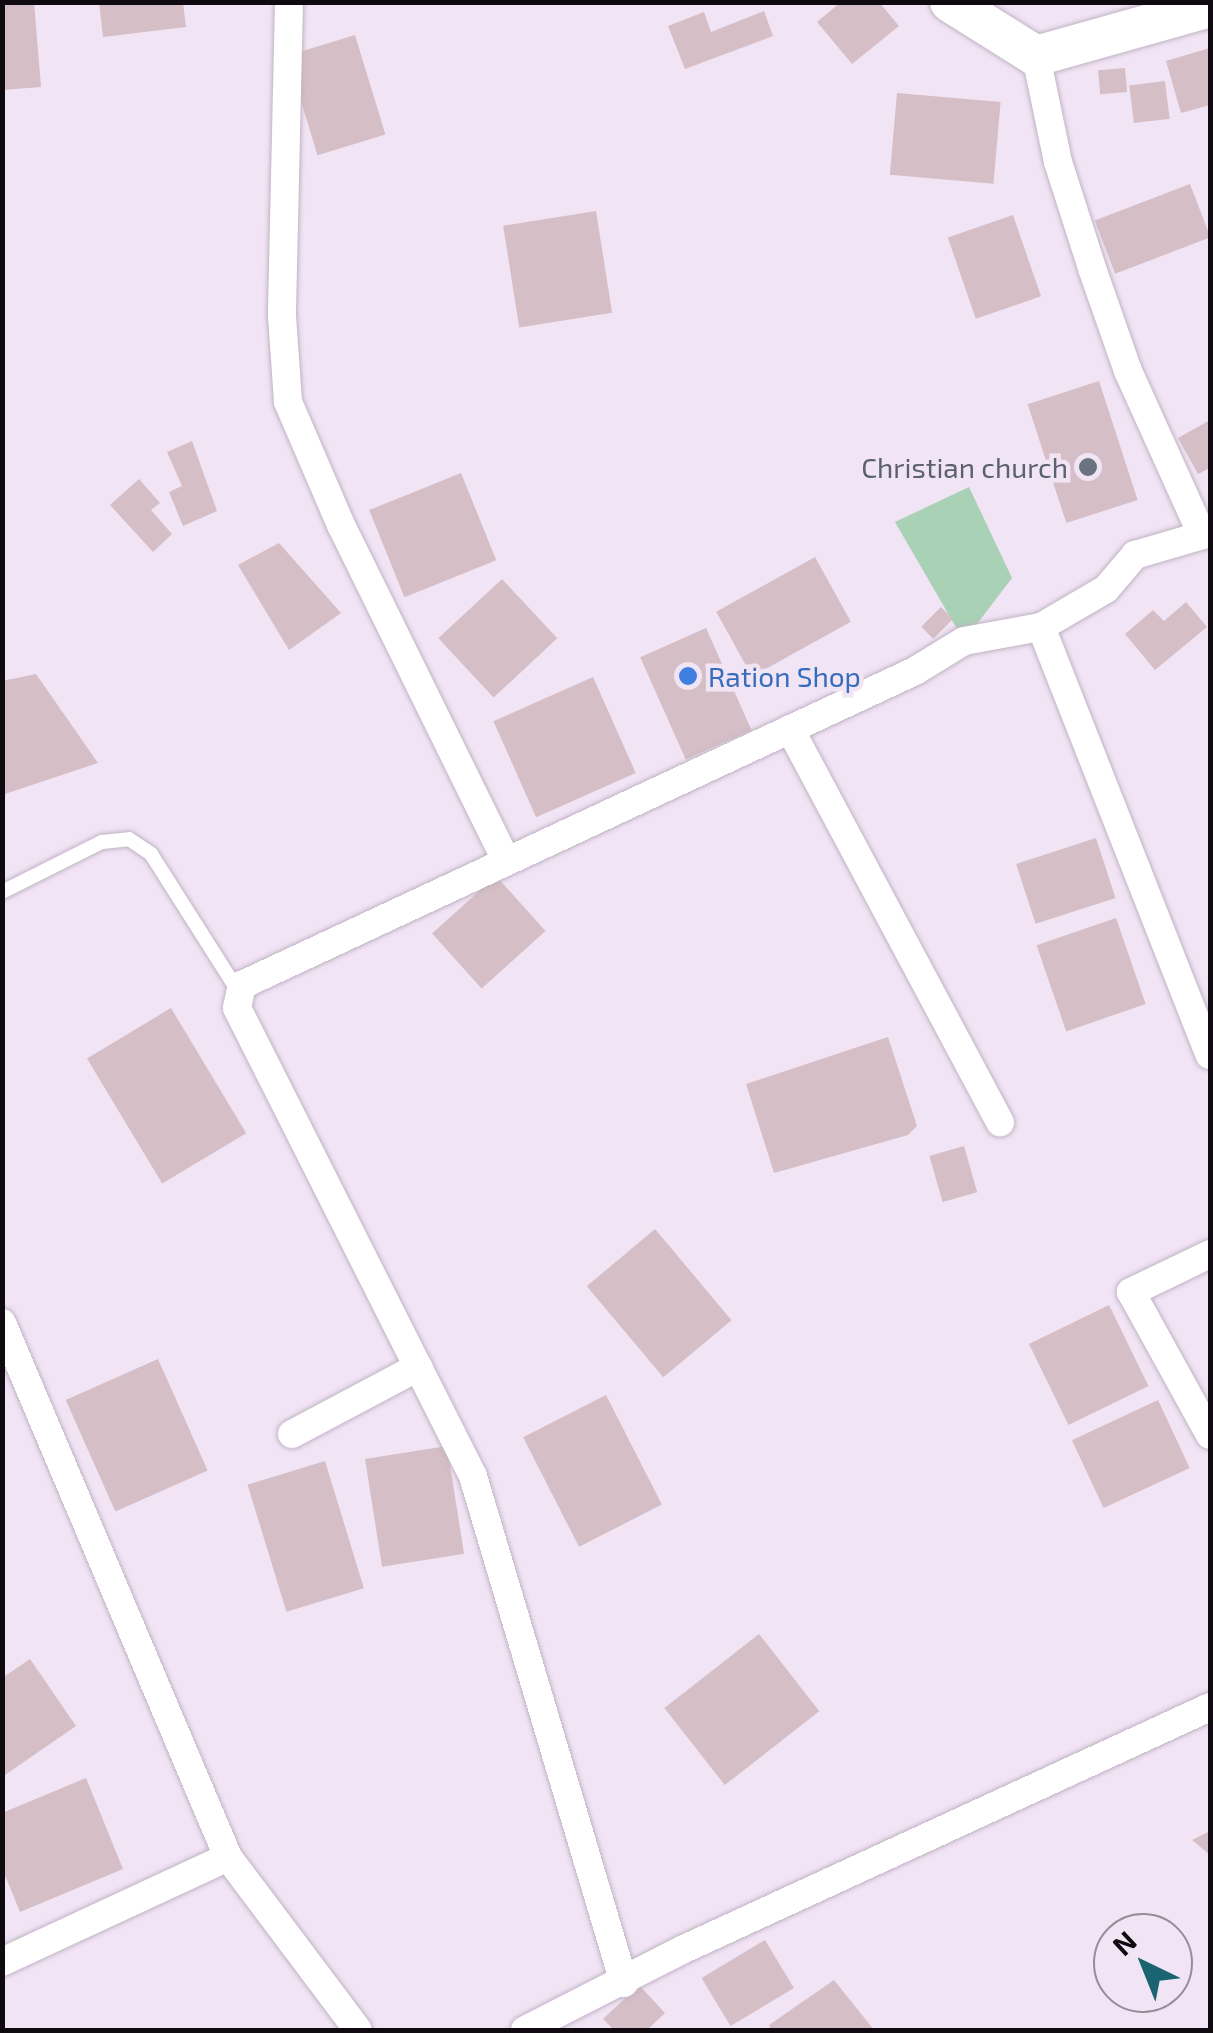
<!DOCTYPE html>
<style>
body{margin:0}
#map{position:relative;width:1213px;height:2033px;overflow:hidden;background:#f1e4f5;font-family:"Exo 2",sans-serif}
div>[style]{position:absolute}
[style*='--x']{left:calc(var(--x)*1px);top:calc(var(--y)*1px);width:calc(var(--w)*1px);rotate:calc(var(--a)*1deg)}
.green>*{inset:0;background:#a9d1b5}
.building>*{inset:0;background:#d5bec5;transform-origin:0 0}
.roads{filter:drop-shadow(0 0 2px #c0b3c3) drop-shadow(0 0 2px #c0b3c3)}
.lane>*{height:14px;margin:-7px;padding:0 7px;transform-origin:7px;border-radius:7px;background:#fff}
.street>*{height:28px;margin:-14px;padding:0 14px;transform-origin:14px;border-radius:14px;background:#fff}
.secondary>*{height:40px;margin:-20px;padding:0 20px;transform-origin:20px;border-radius:20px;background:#fff}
.dots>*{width:28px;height:28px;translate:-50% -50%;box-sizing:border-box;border:5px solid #f1e4f5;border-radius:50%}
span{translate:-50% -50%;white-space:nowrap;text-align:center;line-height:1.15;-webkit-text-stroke:9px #f1e4f5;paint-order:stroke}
.worship-label{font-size:28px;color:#5b616d}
.right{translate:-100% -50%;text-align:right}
.shop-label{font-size:28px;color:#366cbe}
.left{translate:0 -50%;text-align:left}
.frame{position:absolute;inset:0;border:5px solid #0e0a0f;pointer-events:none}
.north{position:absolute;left:1093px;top:1913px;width:100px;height:100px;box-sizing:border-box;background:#f1e4f5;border:2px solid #968d99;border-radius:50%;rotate:317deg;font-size:28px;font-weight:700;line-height:40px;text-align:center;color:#0e0a0f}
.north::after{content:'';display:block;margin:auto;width:35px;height:45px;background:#1a6371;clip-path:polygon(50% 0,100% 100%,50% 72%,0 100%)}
</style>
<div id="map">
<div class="green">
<div style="clip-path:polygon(969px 487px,1012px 578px,964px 641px,895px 522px)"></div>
</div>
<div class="building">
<div style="clip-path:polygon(2px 2px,34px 2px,41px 87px,2px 90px)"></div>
<div style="clip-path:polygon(99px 2px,183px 2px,186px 27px,103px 37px)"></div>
<div style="clip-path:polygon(841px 2px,879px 2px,899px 26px,852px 64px,817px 22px)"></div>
<div style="clip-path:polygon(764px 11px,773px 36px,685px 69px,668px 26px,704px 12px,711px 32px)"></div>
<div style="left:355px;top:35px;width:104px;height:71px;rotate:73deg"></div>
<div style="clip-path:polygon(1210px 48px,1210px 105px,1181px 113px,1166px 61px)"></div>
<div style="left:1125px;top:68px;width:24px;height:27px;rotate:85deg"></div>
<div style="left:1165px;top:81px;width:38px;height:36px;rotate:83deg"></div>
<div style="left:897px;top:93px;width:104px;height:82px;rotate:5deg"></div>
<div style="left:1190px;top:184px;width:57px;height:102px;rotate:69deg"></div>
<div style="left:596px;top:211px;width:103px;height:94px;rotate:81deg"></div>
<div style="left:1013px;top:215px;width:86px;height:69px;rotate:71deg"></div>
<div style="left:1099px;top:381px;width:125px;height:75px;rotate:72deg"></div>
<div style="clip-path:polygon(1210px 420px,1210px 468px,1198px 474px,1178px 438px)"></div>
<div style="clip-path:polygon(192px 441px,217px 511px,183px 526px,169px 492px,182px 486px,167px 452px)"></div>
<div style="left:461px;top:473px;width:94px;height:99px;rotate:68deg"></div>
<div style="clip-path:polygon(139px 479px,160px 503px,151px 510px,172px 534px,153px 552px,110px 505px)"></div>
<div style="clip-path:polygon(279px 543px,341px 613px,289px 650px,238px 565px)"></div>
<div style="left:815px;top:557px;width:74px;height:113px;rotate:61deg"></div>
<div style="left:502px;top:579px;width:81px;height:87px;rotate:47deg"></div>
<div style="clip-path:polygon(1186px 602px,1207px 627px,1155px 670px,1125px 634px,1153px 610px,1164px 621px)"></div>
<div style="left:941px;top:607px;width:17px;height:28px;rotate:45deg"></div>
<div style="left:706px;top:628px;width:112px;height:72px;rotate:66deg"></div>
<div style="clip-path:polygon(36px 674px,98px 763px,2px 795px,2px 681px)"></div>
<div style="left:593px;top:677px;width:105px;height:109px;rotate:66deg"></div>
<div style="left:1096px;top:838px;width:63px;height:84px;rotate:72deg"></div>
<div style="left:496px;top:876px;width:74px;height:86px;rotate:48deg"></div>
<div style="left:1116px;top:918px;width:91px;height:84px;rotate:71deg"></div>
<div style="left:171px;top:1008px;width:146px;height:98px;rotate:59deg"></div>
<div style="clip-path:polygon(888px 1037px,917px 1126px,908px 1135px,774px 1173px,746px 1084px)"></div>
<div style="left:964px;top:1146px;width:48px;height:36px;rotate:74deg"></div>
<div style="left:655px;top:1229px;width:119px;height:89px;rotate:50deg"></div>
<div style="left:1109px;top:1305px;width:90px;height:89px;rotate:64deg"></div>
<div style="left:158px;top:1359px;width:122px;height:101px;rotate:66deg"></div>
<div style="left:606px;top:1395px;width:123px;height:93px;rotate:63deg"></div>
<div style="left:1158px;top:1400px;width:75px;height:95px;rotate:65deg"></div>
<div style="left:447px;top:1446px;width:109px;height:83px;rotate:81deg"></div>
<div style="left:325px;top:1461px;width:133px;height:81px;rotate:73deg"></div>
<div style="left:759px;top:1634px;width:98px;height:120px;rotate:52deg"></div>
<div style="clip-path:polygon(30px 1659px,76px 1726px,2px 1777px,2px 1678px)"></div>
<div style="clip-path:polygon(86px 1778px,123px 1869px,20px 1912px,2px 1868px,2px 1813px)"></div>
<div style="clip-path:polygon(1210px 1831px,1210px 1855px,1192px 1840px)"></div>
<div style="left:765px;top:1940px;width:56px;height:74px;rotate:59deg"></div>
<div style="clip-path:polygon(834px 1980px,874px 2030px,771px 2030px,769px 2025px)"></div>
<div style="clip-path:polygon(639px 1985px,665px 2013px,647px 2030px,614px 2030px,603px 2019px)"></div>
</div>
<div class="roads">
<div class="lane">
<div style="--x:2;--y:892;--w:112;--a:-26.6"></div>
<div style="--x:102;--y:842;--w:27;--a:-6"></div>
<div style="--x:129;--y:839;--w:27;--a:34"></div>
<div style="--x:151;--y:854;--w:166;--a:57.6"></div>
</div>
<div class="street">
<div style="--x:289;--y:2;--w:314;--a:91.3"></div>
<div style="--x:282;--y:316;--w:86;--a:86"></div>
<div style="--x:288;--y:402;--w:134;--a:66.7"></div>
<div style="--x:341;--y:525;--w:373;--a:63.8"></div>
<div style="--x:1036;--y:56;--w:108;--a:78.3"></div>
<div style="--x:1058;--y:162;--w:114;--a:72.2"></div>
<div style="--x:1093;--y:271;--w:106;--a:70.7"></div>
<div style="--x:1128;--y:371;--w:180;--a:65.7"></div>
<div style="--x:1041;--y:627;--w:460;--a:68.5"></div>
<div style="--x:790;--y:729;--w:446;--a:61.9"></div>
<div style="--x:1210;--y:1254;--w:88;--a:154.3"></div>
<div style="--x:1131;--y:1292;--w:163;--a:61.1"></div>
<div style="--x:2;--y:1323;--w:580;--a:67.06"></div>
<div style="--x:228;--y:1857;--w:216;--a:53.1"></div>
<div style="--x:292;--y:1434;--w:143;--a:-28"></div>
<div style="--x:2;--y:1962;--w:249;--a:-24.9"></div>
<div style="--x:624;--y:1983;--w:529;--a:-106.59"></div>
<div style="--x:473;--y:1476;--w:524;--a:-116.76"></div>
<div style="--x:237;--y:1008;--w:24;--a:-78"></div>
<div style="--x:242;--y:985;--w:743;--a:-25.01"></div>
<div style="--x:915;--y:671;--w:57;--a:-31.5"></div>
<div style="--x:964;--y:641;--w:78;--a:-10.3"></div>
<div style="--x:1041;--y:627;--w:75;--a:-30.3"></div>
<div style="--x:1106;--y:589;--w:45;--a:-49.5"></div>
<div style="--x:1135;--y:555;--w:78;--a:-16.3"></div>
<div style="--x:525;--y:2030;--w:178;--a:-27"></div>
<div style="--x:684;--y:1949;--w:579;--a:-24.71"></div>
</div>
<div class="secondary">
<div style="--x:950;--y:2;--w:102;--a:32.1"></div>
<div style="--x:1036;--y:56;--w:181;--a:-15.7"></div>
</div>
</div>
<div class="dots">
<div style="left:1088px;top:467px;background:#6b7280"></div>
<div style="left:688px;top:676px;background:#3f7fe0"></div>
</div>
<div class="worship-label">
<span class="right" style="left:1068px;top:467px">Christian church</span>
</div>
<div class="shop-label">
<span class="left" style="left:708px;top:676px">Ration Shop</span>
</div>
<div class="frame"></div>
<div class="north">N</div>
</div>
